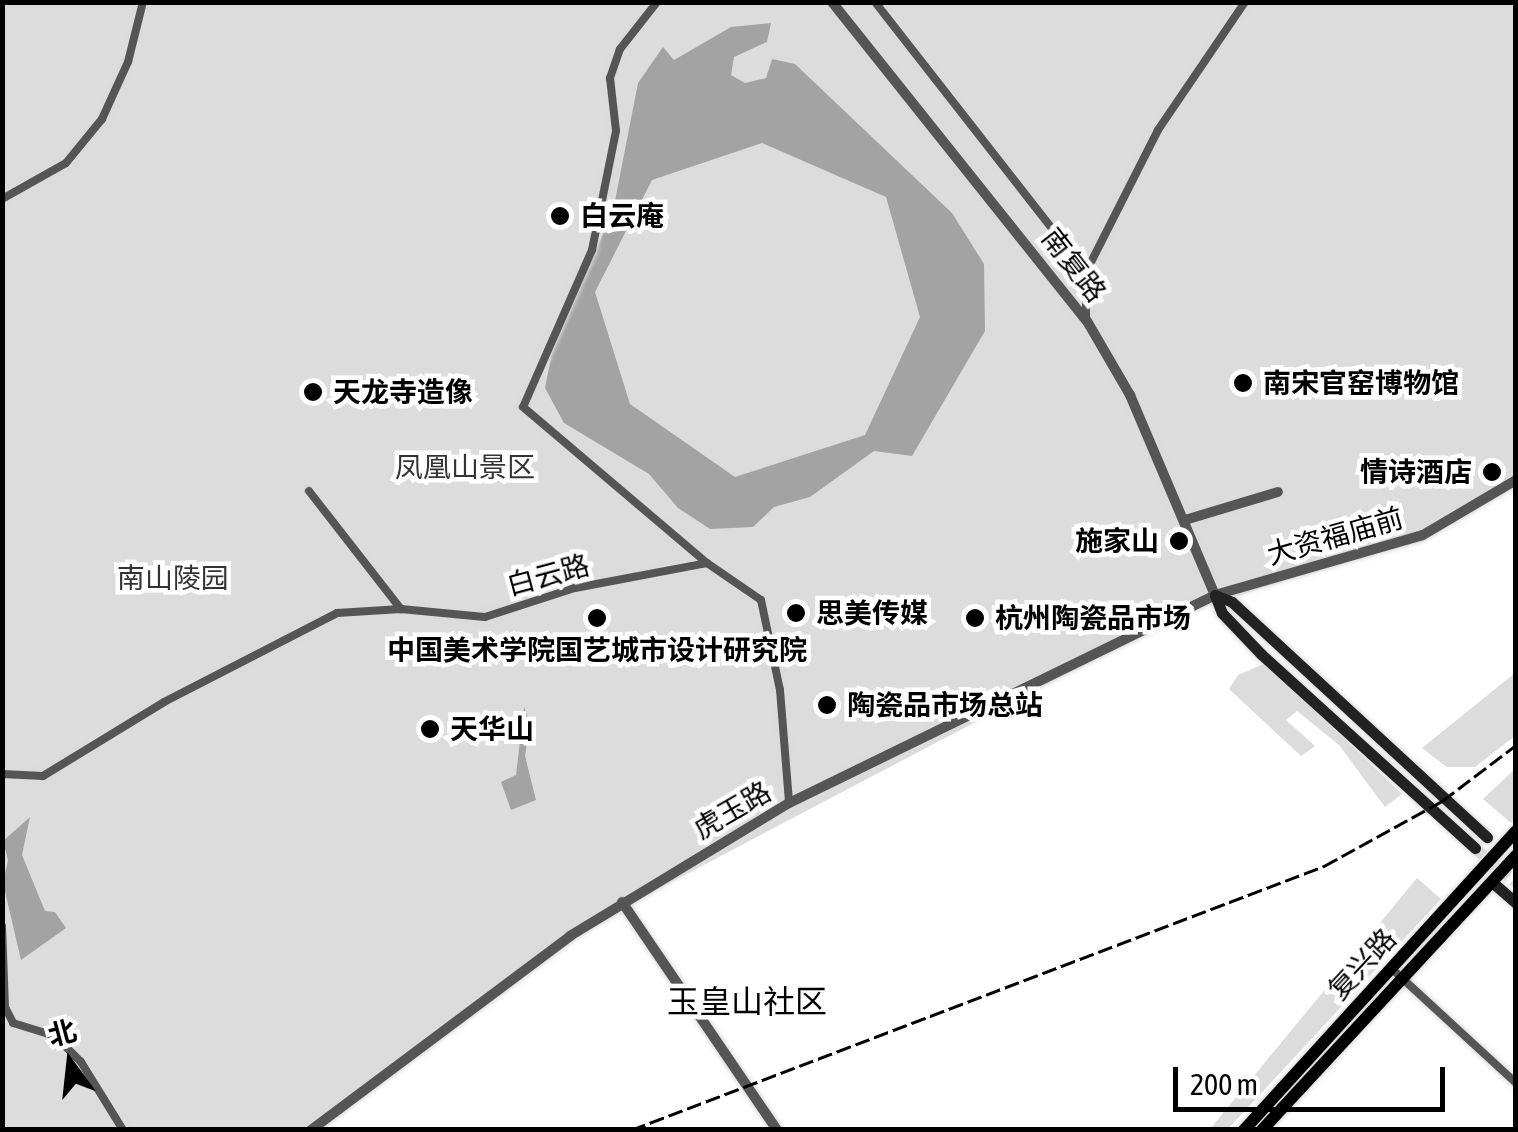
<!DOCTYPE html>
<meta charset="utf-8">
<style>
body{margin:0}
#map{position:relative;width:1518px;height:1132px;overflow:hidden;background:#fff;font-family:"Asap Condensed","Noto Sans SC",sans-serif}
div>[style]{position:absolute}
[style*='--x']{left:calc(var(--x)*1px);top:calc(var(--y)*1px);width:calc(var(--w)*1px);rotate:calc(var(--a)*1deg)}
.green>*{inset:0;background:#dcdcdc}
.water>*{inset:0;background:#a3a3a3}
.secondary-tunnel>*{height:11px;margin-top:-5.5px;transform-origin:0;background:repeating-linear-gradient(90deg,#d9d9d9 0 11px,transparent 0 16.5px)}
.roads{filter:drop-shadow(0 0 2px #dbdbdb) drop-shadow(0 0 2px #dbdbdb)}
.minor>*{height:8px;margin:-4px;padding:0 4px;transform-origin:4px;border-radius:4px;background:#555}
.tertiary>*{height:10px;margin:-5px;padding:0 5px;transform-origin:5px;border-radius:5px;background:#555}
.secondary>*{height:11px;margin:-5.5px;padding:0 5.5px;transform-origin:5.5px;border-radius:5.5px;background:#222}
.primary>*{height:12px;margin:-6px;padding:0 6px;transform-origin:6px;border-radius:6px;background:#000}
.rail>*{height:2.5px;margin-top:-1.25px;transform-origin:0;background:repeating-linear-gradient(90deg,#000 0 15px,transparent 0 20px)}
.dots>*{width:28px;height:28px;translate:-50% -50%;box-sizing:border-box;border:5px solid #fff;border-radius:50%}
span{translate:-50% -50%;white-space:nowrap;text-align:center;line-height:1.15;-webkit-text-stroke:9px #fff;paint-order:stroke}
.poi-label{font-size:28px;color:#000;font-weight:700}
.left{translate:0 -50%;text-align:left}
.right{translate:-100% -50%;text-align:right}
.street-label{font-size:28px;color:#000}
.park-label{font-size:28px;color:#333}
.quarter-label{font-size:32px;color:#000}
.frame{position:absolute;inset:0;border:5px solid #000;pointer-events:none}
.north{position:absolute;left:20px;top:1012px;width:100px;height:100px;-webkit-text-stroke:8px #fff;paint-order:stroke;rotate:345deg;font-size:28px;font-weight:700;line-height:40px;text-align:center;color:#000}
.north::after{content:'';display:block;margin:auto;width:35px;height:45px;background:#000;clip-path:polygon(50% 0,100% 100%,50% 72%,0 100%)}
.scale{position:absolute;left:1173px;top:1067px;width:272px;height:45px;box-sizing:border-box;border:5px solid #000;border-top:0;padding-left:12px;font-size:30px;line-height:35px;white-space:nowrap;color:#000;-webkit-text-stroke:8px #fff;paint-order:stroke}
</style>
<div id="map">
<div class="green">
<div style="clip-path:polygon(2px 3px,1515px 3px,1515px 487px,1441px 529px,1179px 615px,595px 922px,304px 1129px,3px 1129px)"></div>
<div style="clip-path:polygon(1266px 663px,1402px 794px,1385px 807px,1339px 745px,1297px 711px,1286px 720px,1315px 746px,1301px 756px,1229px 689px,1238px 675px)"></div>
<div style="clip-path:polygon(1515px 673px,1515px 736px,1475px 767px,1447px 767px,1422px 748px)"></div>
<div style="clip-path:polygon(1515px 769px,1515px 818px,1511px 823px,1483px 799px)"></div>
<div style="clip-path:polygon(1417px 878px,1441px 899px,1228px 1129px,1210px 1129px)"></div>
</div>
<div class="water">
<div style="clip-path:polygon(evenodd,771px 23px,767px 42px,734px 57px,731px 75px,745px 83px,766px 78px,772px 59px,795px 64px,952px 213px,984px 264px,985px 331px,912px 456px,874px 451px,810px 497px,774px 507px,753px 527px,710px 529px,678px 508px,649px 474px,564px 423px,545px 388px,552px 352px,613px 211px,638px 83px,663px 47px,674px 60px,731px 27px,771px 23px,762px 143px,886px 197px,920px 317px,865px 435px,735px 477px,630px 404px,595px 292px,652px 180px,762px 143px)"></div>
<div style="clip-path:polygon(524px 707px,530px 723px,525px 756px,536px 800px,511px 810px,501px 782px,516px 775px)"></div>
<div style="clip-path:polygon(30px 817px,22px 855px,45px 911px,55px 912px,66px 928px,21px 960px,3px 883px,8px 860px,3px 841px)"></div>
</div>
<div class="secondary-tunnel">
<div style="--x:1475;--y:848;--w:53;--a:39.7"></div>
</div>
<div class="roads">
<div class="minor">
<div style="--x:657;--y:2;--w:60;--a:128.2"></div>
<div style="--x:620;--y:49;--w:31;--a:109"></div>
<div style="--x:610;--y:78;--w:53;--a:83.5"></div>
<div style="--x:616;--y:131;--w:121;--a:101.4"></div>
<div style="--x:592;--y:250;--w:171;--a:113.7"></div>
<div style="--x:523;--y:407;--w:241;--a:40.3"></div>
<div style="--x:707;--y:563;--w:65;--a:34.4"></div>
<div style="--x:761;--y:600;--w:92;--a:78.1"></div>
<div style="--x:780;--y:690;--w:113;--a:85.4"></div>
<div style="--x:875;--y:2;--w:343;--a:52"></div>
<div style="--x:2;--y:199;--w:73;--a:-29.4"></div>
<div style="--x:66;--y:163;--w:57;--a:-50.7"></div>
<div style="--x:102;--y:119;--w:63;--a:-65.5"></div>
<div style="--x:128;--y:62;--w:62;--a:-76"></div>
<div style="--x:1086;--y:319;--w:47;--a:-90"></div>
<div style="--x:1086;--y:272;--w:159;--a:-63.1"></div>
<div style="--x:1158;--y:130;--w:155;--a:-55.8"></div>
<div style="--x:309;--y:491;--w:150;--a:52.1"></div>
<div style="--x:2;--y:774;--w:41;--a:2.8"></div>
<div style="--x:43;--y:776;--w:142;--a:-31.4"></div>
<div style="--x:164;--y:702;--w:195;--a:-27.2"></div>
<div style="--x:337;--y:613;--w:64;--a:-3.6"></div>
<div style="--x:401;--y:609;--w:84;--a:5.4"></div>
<div style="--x:485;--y:617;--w:95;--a:-17.9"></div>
<div style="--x:575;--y:588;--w:134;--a:-10.7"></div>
<div style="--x:2;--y:926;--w:81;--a:87.9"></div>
<div style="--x:5;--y:1007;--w:18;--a:63"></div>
<div style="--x:13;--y:1023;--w:44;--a:17.2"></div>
<div style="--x:55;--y:1036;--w:37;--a:45"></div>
<div style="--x:81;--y:1062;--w:80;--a:58.3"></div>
<div style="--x:1392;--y:969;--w:168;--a:42.6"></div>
</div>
<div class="tertiary">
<div style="--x:832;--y:2;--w:408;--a:51.4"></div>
<div style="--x:1087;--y:321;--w:86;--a:59.8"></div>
<div style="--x:1130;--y:395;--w:217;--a:67"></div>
<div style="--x:1185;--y:520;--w:97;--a:-16.8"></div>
<div style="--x:622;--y:902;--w:276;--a:55.8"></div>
<div style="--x:311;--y:1130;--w:324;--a:-36.8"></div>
<div style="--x:570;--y:936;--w:256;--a:-31.3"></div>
<div style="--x:789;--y:803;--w:474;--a:-26"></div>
<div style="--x:1215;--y:595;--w:216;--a:-16.1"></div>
<div style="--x:1423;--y:535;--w:108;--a:-30.6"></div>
</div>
<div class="secondary">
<div style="--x:1215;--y:595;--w:18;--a:22"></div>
<div style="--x:1232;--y:602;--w:347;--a:42.7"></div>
<div style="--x:1215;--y:595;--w:19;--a:69"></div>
<div style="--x:1222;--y:613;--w:57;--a:46.4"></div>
<div style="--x:1261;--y:654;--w:289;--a:42.2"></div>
<div style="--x:1492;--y:882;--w:32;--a:41"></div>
</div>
<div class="primary">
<div style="--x:1244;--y:1130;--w:404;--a:-47.7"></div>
<div style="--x:1262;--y:1130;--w:374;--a:-47.2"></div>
</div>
</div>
<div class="rail">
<div style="--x:631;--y:1130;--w:742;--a:-20.85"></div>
<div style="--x:1324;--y:866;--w:135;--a:-28.8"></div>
<div style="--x:1442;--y:801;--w:93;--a:-37.1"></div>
</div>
<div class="dots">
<div style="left:560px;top:216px;background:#000"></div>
<div style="left:1243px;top:383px;background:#000"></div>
<div style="left:313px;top:392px;background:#000"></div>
<div style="left:1492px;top:472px;background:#000"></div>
<div style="left:1179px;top:541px;background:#000"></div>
<div style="left:796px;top:613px;background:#000"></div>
<div style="left:597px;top:618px;background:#000"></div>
<div style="left:975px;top:618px;background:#000"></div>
<div style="left:827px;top:705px;background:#000"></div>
<div style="left:430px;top:729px;background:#000"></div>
</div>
<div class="poi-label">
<span class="left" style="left:580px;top:216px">白云庵</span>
<span class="left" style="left:1263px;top:383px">南宋官窑博物馆</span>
<span class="left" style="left:333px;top:392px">天龙寺造像</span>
<span class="right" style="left:1472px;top:472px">情诗酒店</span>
<span class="right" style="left:1159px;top:541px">施家山</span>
<span class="left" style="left:816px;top:613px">思美传媒</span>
<span class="left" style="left:995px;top:618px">杭州陶瓷品市场</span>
<span style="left:597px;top:650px">中国美术学院国艺城市设计研究院</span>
<span class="left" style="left:847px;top:705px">陶瓷品市场总站</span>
<span class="left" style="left:450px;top:729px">天华山</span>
</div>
<div class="street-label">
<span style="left:1074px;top:265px;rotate:52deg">南复路</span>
<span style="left:1335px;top:536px;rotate:-16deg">大资福庙前</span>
<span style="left:548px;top:575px;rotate:-15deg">白云路</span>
<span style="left:732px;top:810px;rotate:-30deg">虎玉路</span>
<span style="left:1362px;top:964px;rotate:-47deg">复兴路</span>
</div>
<div class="park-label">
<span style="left:465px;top:467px">凤凰山景区</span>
<span style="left:173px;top:578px">南山陵园</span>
</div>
<div class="quarter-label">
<span style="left:747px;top:1002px">玉皇山社区</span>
</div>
<div class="frame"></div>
<div class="north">北</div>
<div class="scale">200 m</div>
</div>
